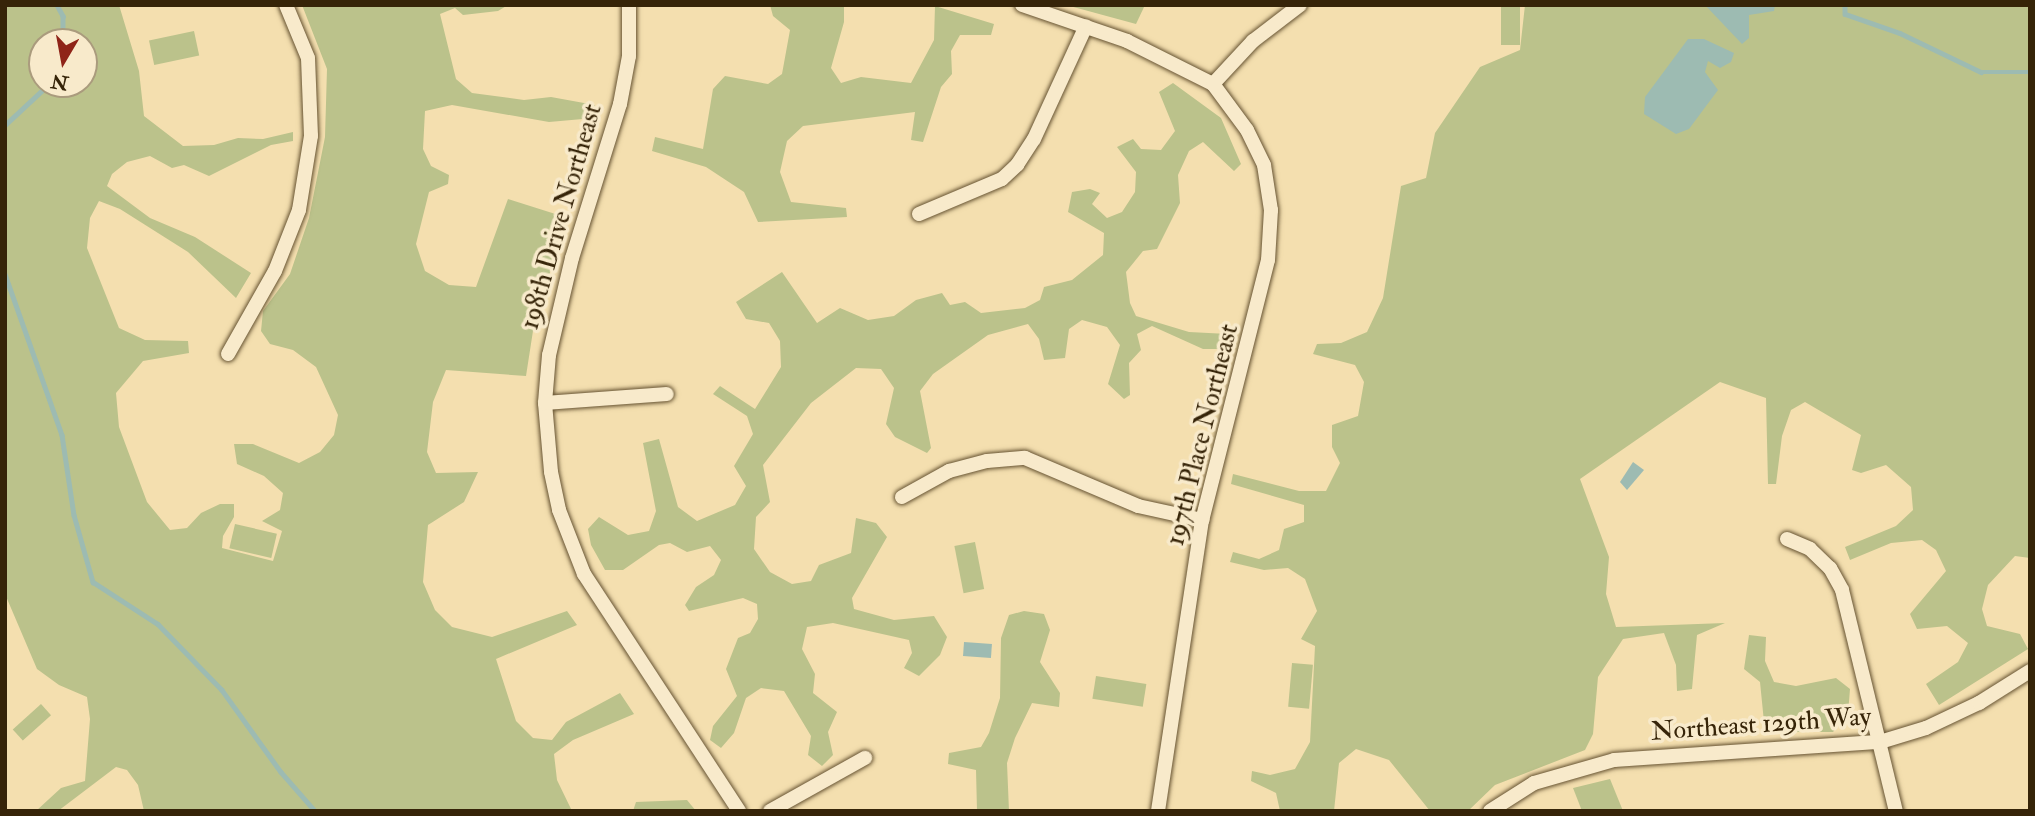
<!DOCTYPE html>
<style>
body{margin:0}
#map{position:relative;width:2035px;height:816px;overflow:hidden;background:#f4dfaf;font-family:"IM FELL Double Pica",serif}
div>[style]{position:absolute}
[style*='--x']{left:calc(var(--x)*1px);top:calc(var(--y)*1px);width:calc(var(--w)*1px);rotate:calc(var(--a)*1deg)}
.green>*{inset:0;background:#bbc28b;transform-origin:0 0}
.water>*{inset:0;background:#9dbbb2;transform-origin:0 0}
.stream>*{height:4.5px;margin:-2.25px;padding:0 2.25px;transform-origin:2.25px;border-radius:2.25px;background:#9dbbb2}
.roads{filter:drop-shadow(0 0 2px #665332) drop-shadow(0 0 2px #665332)}
.minor>*{height:14px;margin:-7px;padding:0 7px;transform-origin:7px;border-radius:7px;background:#f8eacb}
span{translate:-50% -50%;white-space:nowrap;text-align:center;line-height:1.15;-webkit-text-stroke:7px #f8eacb;paint-order:stroke}
.street-label{font-size:26px;color:#362408}
.frame{position:absolute;inset:0;border:7px solid #362408;pointer-events:none}
.north{position:absolute;left:28px;top:28px;width:70px;height:70px;box-sizing:border-box;background:#f8eacb;border:2px solid #aa9b7d;border-radius:50%;rotate:190deg;font-size:19px;font-weight:700;line-height:28px;text-align:center;color:#362408}
.north::after{content:'';display:block;margin:auto;width:24px;height:32px;background:#8f2418;clip-path:polygon(50% 0,100% 100%,50% 72%,0 100%)}
</style>
<div id="map">
<div class="green">
<div style="clip-path:polygon(evenodd,5px 5px,119px 5px,139px 71px,144px 116px,183px 146px,214px 145px,238px 138px,263px 139px,293px 132px,293px 141px,271px 145px,209px 176px,184px 165px,172px 168px,150px 156px,127px 162px,112px 174px,107px 186px,150px 218px,195px 237px,251px 273px,236px 298px,188px 252px,120px 209px,99px 201px,90px 218px,87px 248px,119px 328px,145px 340px,188px 341px,189px 353px,143px 361px,116px 393px,119px 427px,147px 502px,170px 530px,187px 528px,201px 513px,220px 504px,234px 504px,234px 517px,223px 536px,222px 548px,273px 561px,282px 531px,262px 521px,280px 510px,283px 493px,264px 476px,237px 464px,234px 444px,253px 444px,299px 463px,320px 452px,334px 435px,338px 415px,316px 367px,293px 350px,270px 344px,261px 331px,263px 311px,290px 274px,309px 218px,325px 137px,327px 69px,302px 5px,508px 5px,498px 11px,463px 15px,455px 8px,440px 14px,456px 79px,472px 93px,524px 100px,551px 97px,595px 105px,594px 118px,549px 122px,452px 105px,425px 111px,423px 149px,431px 166px,449px 175px,448px 184px,429px 192px,416px 244px,425px 271px,449px 285px,476px 287px,508px 199px,568px 218px,535px 318px,526px 376px,446px 370px,433px 402px,427px 452px,436px 473px,478px 472px,464px 502px,428px 525px,423px 582px,435px 610px,452px 627px,492px 637px,567px 611px,577px 625px,496px 659px,516px 721px,533px 738px,552px 740px,566px 722px,620px 693px,634px 714px,573px 740px,554px 754px,557px 780px,572px 811px,144px 811px,138px 785px,127px 770px,116px 767px,58px 811px,36px 811px,61px 788px,85px 781px,90px 719px,87px 697px,59px 685px,37px 669px,5px 594px,5px 5px,42px 42px,84px 42px,84px 84px,42px 84px,42px 42px)"></div>
<div style="clip-path:polygon(770px 5px,844px 5px,844px 22px,831px 68px,841px 83px,861px 77px,911px 83px,934px 40px,935px 6px,994px 24px,991px 35px,960px 35px,951px 51px,952px 74px,941px 87px,923px 142px,911px 140px,915px 112px,803px 126px,787px 141px,780px 172px,791px 202px,846px 208px,847px 217px,758px 222px,744px 192px,706px 167px,652px 151px,655px 137px,703px 149px,713px 89px,725px 76px,768px 84px,782px 74px,790px 30px,773px 16px)"></div>
<div style="clip-path:polygon(1066px 5px,1145px 5px,1136px 24px)"></div>
<div style="left:1501px;top:5px;width:19px;height:40px"></div>
<div style="clip-path:polygon(1525px 5px,2030px 5px,2030px 558px,2015px 556px,1988px 585px,1982px 609px,1987px 626px,2020px 634px,2028px 649px,1939px 705px,1926px 684px,1958px 662px,1968px 643px,1947px 626px,1917px 629px,1910px 614px,1946px 571px,1936px 550px,1922px 540px,1891px 543px,1850px 560px,1845px 547px,1896px 526px,1913px 510px,1911px 487px,1886px 465px,1861px 473px,1852px 470px,1861px 435px,1805px 402px,1791px 410px,1782px 436px,1776px 484px,1768px 484px,1766px 398px,1720px 382px,1580px 479px,1609px 557px,1606px 594px,1616px 627px,1725px 623px,1697px 635px,1692px 689px,1677px 691px,1676px 665px,1664px 633px,1623px 639px,1598px 677px,1593px 734px,1585px 750px,1495px 785px,1468px 811px,1430px 811px,1389px 760px,1356px 749px,1339px 763px,1334px 811px,1280px 811px,1276px 793px,1251px 781px,1252px 771px,1270px 775px,1295px 769px,1310px 742px,1315px 646px,1301px 639px,1317px 611px,1305px 579px,1288px 568px,1264px 570px,1230px 562px,1233px 552px,1259px 559px,1279px 550px,1284px 529px,1304px 522px,1304px 505px,1231px 484px,1233px 474px,1299px 491px,1326px 491px,1340px 463px,1332px 447px,1332px 425px,1358px 416px,1364px 382px,1355px 365px,1313px 354px,1317px 344px,1341px 343px,1367px 332px,1383px 298px,1401px 186px,1426px 178px,1435px 133px,1480px 67px,1520px 50px)"></div>
<div style="left:194px;top:31px;width:25px;height:46px;rotate:78deg"></div>
<div style="clip-path:polygon(1173px 83px,1221px 118px,1241px 164px,1234px 171px,1203px 142px,1189px 151px,1178px 175px,1180px 203px,1157px 249px,1143px 251px,1126px 272px,1130px 303px,1136px 316px,1189px 332px,1228px 334px,1223px 349px,1203px 349px,1152px 326px,1137px 334px,1141px 350px,1129px 363px,1130px 395px,1124px 399px,1108px 384px,1120px 345px,1107px 327px,1082px 320px,1069px 329px,1065px 358px,1044px 360px,1039px 339px,1028px 324px,988px 335px,933px 374px,920px 391px,931px 448px,927px 453px,895px 437px,886px 424px,894px 388px,881px 369px,856px 368px,811px 403px,763px 465px,770px 502px,756px 517px,754px 549px,770px 572px,792px 584px,811px 581px,819px 565px,851px 553px,856px 518px,876px 523px,887px 537px,852px 598px,854px 609px,894px 620px,934px 616px,947px 637px,940px 655px,919px 676px,904px 668px,912px 653px,909px 640px,833px 623px,807px 627px,802px 649px,815px 674px,813px 693px,837px 712px,828px 732px,833px 755px,822px 766px,808px 755px,811px 736px,784px 691px,761px 688px,746px 698px,734px 733px,721px 748px,710px 740px,713px 726px,737px 696px,726px 669px,738px 638px,750px 633px,758px 619px,757px 604px,743px 598px,689px 611px,685px 605px,696px 587px,714px 575px,721px 560px,710px 546px,687px 552px,670px 543px,659px 545px,623px 570px,605px 570px,591px 545px,588px 529px,599px 517px,628px 535px,649px 531px,656px 511px,643px 443px,659px 439px,678px 507px,697px 521px,735px 505px,746px 486px,734px 466px,753px 434px,747px 416px,713px 394px,720px 386px,755px 409px,781px 367px,780px 341px,769px 323px,746px 319px,736px 302px,782px 272px,817px 323px,840px 308px,868px 320px,894px 316px,916px 300px,942px 293px,950px 305px,965px 302px,981px 313px,1025px 308px,1040px 300px,1044px 287px,1072px 280px,1103px 255px,1104px 233px,1068px 212px,1072px 192px,1090px 189px,1100px 193px,1092px 204px,1107px 218px,1122px 212px,1135px 192px,1136px 172px,1117px 147px,1133px 139px,1141px 149px,1161px 150px,1175px 131px,1159px 92px)"></div>
<div style="left:235px;top:524px;width:43px;height:25px;rotate:13deg"></div>
<div style="left:975px;top:542px;width:48px;height:21px;rotate:79deg"></div>
<div style="clip-path:polygon(1024px 611px,1044px 614px,1050px 630px,1040px 662px,1060px 693px,1059px 707px,1032px 703px,1015px 738px,1007px 763px,1009px 811px,977px 811px,976px 770px,948px 764px,949px 753px,981px 747px,989px 733px,1000px 698px,1001px 638px,1009px 615px)"></div>
<div style="clip-path:polygon(1749px 635px,1766px 637px,1765px 661px,1774px 682px,1796px 686px,1836px 678px,1850px 689px,1848px 714px,1833px 732px,1765px 732px,1760px 682px,1744px 669px)"></div>
<div style="left:1292px;top:663px;width:21px;height:44px;rotate:5deg"></div>
<div style="left:1096px;top:676px;width:51px;height:23px;rotate:9deg"></div>
<div style="left:41px;top:704px;width:15px;height:38px;rotate:48deg"></div>
<div style="clip-path:polygon(1610px 779px,1623px 811px,1582px 811px,1573px 788px)"></div>
<div style="clip-path:polygon(687px 800px,696px 811px,633px 811px,636px 802px)"></div>
</div>
<div class="water">
<div style="clip-path:polygon(1705px 5px,1775px 5px,1774px 11px,1749px 15px,1749px 38px,1742px 44px)"></div>
<div style="clip-path:polygon(1688px 39px,1704px 39px,1734px 53px,1731px 62px,1720px 68px,1708px 61px,1705px 72px,1718px 90px,1689px 129px,1676px 134px,1644px 114px,1645px 97px)"></div>
<div style="clip-path:polygon(1633px 462px,1644px 470px,1627px 490px,1620px 482px)"></div>
<div style="left:964px;top:642px;width:28px;height:14px;rotate:4deg"></div>
</div>
<div class="stream">
<div style="--x:57;--y:5;--w:13;--a:61"></div>
<div style="--x:63;--y:16;--w:26;--a:90"></div>
<div style="--x:1845;--y:5;--w:9;--a:90"></div>
<div style="--x:1845;--y:14;--w:58;--a:19.1"></div>
<div style="--x:1900;--y:33;--w:90;--a:25.7"></div>
<div style="--x:1981;--y:72;--w:49;--a:0"></div>
<div style="--x:5;--y:125;--w:60;--a:-43"></div>
<div style="--x:5;--y:274;--w:171;--a:70.5"></div>
<div style="--x:62;--y:435;--w:81;--a:81.5"></div>
<div style="--x:74;--y:515;--w:70;--a:74.2"></div>
<div style="--x:93;--y:582;--w:77;--a:32.9"></div>
<div style="--x:158;--y:624;--w:92;--a:45.9"></div>
<div style="--x:222;--y:690;--w:101;--a:54.3"></div>
<div style="--x:281;--y:772;--w:52;--a:48.9"></div>
</div>
<div class="roads">
<div class="minor">
<div style="--x:629;--y:5;--w:51;--a:90"></div>
<div style="--x:629;--y:56;--w:49;--a:100.6"></div>
<div style="--x:620;--y:104;--w:161;--a:107.3"></div>
<div style="--x:572;--y:258;--w:100;--a:103.3"></div>
<div style="--x:549;--y:355;--w:48;--a:94.8"></div>
<div style="--x:545;--y:403;--w:69;--a:85"></div>
<div style="--x:551;--y:472;--w:39;--a:78"></div>
<div style="--x:559;--y:510;--w:69;--a:68.7"></div>
<div style="--x:584;--y:574;--w:283;--a:56.8"></div>
<div style="--x:1022;--y:5;--w:111;--a:18.9"></div>
<div style="--x:1127;--y:41;--w:96;--a:26.6"></div>
<div style="--x:1213;--y:84;--w:57;--a:53.5"></div>
<div style="--x:1247;--y:130;--w:39;--a:64"></div>
<div style="--x:1264;--y:165;--w:46;--a:81.2"></div>
<div style="--x:1271;--y:210;--w:50;--a:93.4"></div>
<div style="--x:1268;--y:260;--w:268;--a:104.2"></div>
<div style="--x:1202;--y:520;--w:294;--a:98.6"></div>
<div style="--x:1213;--y:84;--w:59;--a:-47.1"></div>
<div style="--x:1253;--y:41;--w:59;--a:-37.5"></div>
<div style="--x:919;--y:214;--w:90;--a:-22.9"></div>
<div style="--x:1002;--y:179;--w:21;--a:-43"></div>
<div style="--x:1017;--y:165;--w:31;--a:-57"></div>
<div style="--x:1034;--y:139;--w:124;--a:-65.3"></div>
<div style="--x:228;--y:354;--w:95;--a:-60.5"></div>
<div style="--x:275;--y:271;--w:66;--a:-68.5"></div>
<div style="--x:299;--y:210;--w:75;--a:-80.8"></div>
<div style="--x:311;--y:136;--w:78;--a:-92.2"></div>
<div style="--x:308;--y:58;--w:57;--a:-112.5"></div>
<div style="--x:545;--y:403;--w:122;--a:-4.2"></div>
<div style="--x:902;--y:497;--w:54;--a:-29"></div>
<div style="--x:949;--y:471;--w:39;--a:-15"></div>
<div style="--x:987;--y:461;--w:38;--a:-5"></div>
<div style="--x:1025;--y:458;--w:123;--a:23"></div>
<div style="--x:1138;--y:506;--w:66;--a:12.3"></div>
<div style="--x:1787;--y:539;--w:25;--a:23"></div>
<div style="--x:1810;--y:549;--w:28;--a:44"></div>
<div style="--x:1830;--y:568;--w:25;--a:61"></div>
<div style="--x:1842;--y:590;--w:228;--a:76.3"></div>
<div style="--x:770;--y:811;--w:109;--a:-29.2"></div>
<div style="--x:1490;--y:811;--w:52;--a:-32.5"></div>
<div style="--x:1534;--y:783;--w:83;--a:-16"></div>
<div style="--x:1614;--y:760;--w:267;--a:-3.9"></div>
<div style="--x:1880;--y:742;--w:48;--a:-16.9"></div>
<div style="--x:1926;--y:728;--w:59;--a:-25.3"></div>
<div style="--x:1979;--y:703;--w:60;--a:-32.1"></div>
</div>
</div>
<div class="street-label">
<span style="left:562px;top:217px;rotate:-74deg">198th Drive Northeast</span>
<span style="left:1203px;top:435px;rotate:-76deg">197th Place Northeast</span>
<span style="left:1761px;top:725px;rotate:-4deg">Northeast 129th Way</span>
</div>
<div class="frame"></div>
<div class="north">N</div>
</div>
